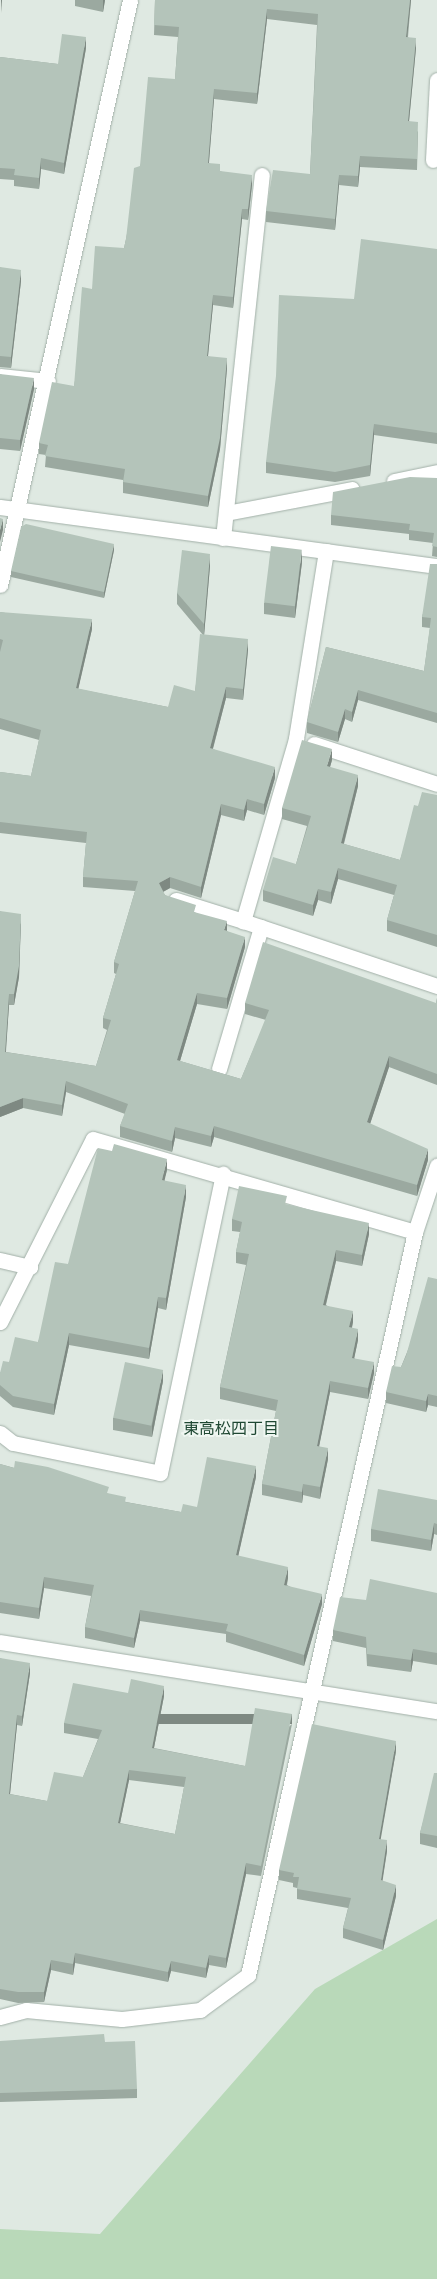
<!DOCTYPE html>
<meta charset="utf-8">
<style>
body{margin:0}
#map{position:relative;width:437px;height:2279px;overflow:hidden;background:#dfe9e2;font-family:Cabin,"Noto Sans JP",sans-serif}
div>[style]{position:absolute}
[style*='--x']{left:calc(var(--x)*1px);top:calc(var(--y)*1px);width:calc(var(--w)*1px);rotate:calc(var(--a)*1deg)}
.green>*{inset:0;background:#b9d9b9}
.roads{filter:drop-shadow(0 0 1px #a2b0a8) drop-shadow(0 0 1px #a2b0a8)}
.service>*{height:15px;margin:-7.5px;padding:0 7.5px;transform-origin:7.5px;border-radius:7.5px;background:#fff}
.minor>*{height:15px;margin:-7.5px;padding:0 7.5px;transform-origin:7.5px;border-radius:7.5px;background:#fff}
.wall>*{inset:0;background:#9ba9a0}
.shaded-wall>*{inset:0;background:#7e8982;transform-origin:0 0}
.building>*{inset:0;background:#b4c4ba;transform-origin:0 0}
span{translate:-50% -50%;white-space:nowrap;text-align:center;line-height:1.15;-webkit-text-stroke:4px #eff6f1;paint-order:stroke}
.neighbourhood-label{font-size:16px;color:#1f4833}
</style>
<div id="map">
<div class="green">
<div style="clip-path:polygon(437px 1919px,437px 2279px,0 2279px,0 2229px,100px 2234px,315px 1989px)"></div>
</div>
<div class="roads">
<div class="service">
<div style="--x:314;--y:744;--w:129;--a:18"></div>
<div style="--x:219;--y:1069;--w:148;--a:-73.5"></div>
</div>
<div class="minor">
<div style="--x:433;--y:160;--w:80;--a:-87.1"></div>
<div style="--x:0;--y:376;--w:48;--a:5.9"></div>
<div style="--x:394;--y:481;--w:44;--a:-11.8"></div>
<div style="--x:0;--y:507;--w:441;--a:7.7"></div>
<div style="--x:226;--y:513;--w:128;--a:-10.8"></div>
<div style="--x:223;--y:538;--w:365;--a:-83.9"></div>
<div style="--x:326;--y:551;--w:190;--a:99.1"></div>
<div style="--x:296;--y:739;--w:190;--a:106.2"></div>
<div style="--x:243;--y:921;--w:205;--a:18.5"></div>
<div style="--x:0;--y:585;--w:599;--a:-77.47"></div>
<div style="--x:176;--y:900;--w:70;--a:17.4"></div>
<div style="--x:0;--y:1260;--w:31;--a:13"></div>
<div style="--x:0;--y:1322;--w:205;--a:-63.1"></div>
<div style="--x:93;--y:1139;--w:335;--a:16.1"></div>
<div style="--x:0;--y:1433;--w:16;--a:38"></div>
<div style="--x:13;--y:1443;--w:150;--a:11.5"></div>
<div style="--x:160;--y:1473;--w:306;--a:-78.1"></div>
<div style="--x:0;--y:1642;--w:442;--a:9"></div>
<div style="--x:0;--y:2017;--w:27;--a:-15"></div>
<div style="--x:26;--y:2010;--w:96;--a:5.4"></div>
<div style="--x:122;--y:2019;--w:79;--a:-6.6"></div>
<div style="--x:200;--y:2010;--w:59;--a:-36.1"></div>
<div style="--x:248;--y:1975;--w:762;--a:-77.33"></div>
<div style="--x:415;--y:1232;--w:70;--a:-71.6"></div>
</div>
</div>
<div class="wall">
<div style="clip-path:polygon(75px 0,105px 0,103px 12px,75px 6px)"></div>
<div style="clip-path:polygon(155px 0,411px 0,408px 37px,416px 48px,409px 121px,418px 132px,417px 170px,360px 167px,358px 187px,339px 185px,335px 230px,266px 222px,266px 211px,310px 174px,317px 25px,267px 19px,257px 104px,214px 99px,209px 163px,220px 171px,252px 185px,248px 220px,242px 219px,233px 308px,213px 305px,208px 356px,227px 368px,220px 449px,208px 507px,123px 493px,123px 480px,45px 467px,46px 455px,39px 454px,39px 443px,74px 386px,92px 289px,124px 248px,126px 239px,140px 166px,175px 79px,178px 37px,154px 35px)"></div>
<div style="clip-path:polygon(86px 48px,64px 174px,41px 169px,39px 189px,14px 186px,14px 180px,0 179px,0 57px,58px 64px)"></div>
<div style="clip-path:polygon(437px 249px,437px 444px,374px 435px,370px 476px,335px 482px,266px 473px,266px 462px,354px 299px)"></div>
<div style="clip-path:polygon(0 267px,21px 281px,11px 368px,0 367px)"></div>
<div style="clip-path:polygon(0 374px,34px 389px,20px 451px,0 449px)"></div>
<div style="clip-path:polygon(437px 478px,437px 557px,432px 556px,433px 543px,409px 540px,409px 534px,331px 525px,331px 515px)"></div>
<div style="clip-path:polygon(114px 550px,104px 598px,11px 577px,11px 571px)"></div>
<div style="clip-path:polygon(302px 562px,295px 618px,264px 614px,264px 603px)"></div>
<div style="clip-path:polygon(437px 564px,437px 723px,358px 700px,352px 722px,345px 719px,338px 742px,307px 733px,307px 722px,326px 647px,424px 671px,430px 628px,422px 627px,422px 617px)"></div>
<div style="clip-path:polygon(210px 566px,204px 635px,248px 650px,243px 700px,226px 698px,213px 749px,275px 778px,264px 815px,247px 810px,244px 821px,221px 815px,201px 898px,170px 888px,163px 892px,165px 895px,227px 931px,245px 947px,227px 1009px,197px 1004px,180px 1061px,241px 1079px,266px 1020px,245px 1014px,245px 1003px,436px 1003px,437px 998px,437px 1085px,389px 1067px,370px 1124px,428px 1160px,417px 1196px,214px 1137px,211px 1147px,175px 1138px,172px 1152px,120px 1137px,120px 1126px,125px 1114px,66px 1092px,62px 1116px,23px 1108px,0 1117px,0 911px,21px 924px,19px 977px,14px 1005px,9px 1005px,6px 1052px,96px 1066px,107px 1030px,103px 1028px,103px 1018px,116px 974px,114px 973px,114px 962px,135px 891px,83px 887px,83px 877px,86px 843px,0 833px,0 772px,31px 776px,39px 740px,0 729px,0 612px,92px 629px,78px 689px,168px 707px,195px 691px,203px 635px,177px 604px,177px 593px)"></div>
<div style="clip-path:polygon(332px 760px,330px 767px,358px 786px,344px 844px,400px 860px,418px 806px,437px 795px,437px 947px,387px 931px,387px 920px,394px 895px,338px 879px,331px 904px,318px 900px,313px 916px,263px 901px,263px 890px,296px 864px,307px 826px,282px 819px,282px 808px)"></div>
<div style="clip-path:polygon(167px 1170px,164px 1180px,186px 1197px,166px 1310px,158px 1308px,149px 1359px,69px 1345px,54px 1415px,13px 1407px,0 1396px,0 1373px,9px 1362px,38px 1342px,68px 1264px)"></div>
<div style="clip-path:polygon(287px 1205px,369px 1234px,362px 1266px,336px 1261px,326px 1305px,353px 1322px,352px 1328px,358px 1340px,354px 1358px,374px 1373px,368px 1399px,330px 1392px,319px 1446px,328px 1459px,320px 1499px,303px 1495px,302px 1503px,262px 1495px,262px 1484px,276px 1411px,220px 1399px,220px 1387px,246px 1265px,236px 1263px,236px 1252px,240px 1232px,232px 1231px,232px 1219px)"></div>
<div style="clip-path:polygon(437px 1279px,437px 1407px,428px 1405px,426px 1412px,386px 1403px,386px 1392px,401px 1367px)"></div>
<div style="clip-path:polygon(163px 1381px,152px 1437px,113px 1430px,113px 1418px)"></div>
<div style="clip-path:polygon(0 1464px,109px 1494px,126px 1502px,181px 1512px,197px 1507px,256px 1477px,238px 1556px,288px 1578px,287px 1585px,322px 1604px,304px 1666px,226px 1642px,226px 1634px,140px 1621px,134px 1648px,85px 1638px,85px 1627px,91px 1596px,44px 1588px,39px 1619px,0 1613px)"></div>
<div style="clip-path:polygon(437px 1500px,437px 1535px,434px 1534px,431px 1551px,371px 1541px,371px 1529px)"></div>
<div style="clip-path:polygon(437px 1593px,437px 1665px,413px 1661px,411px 1672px,367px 1666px,366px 1648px,333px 1641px,333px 1630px,366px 1600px)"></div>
<div style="clip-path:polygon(evenodd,0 1658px,30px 1673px,22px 1726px,17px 1725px,10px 1794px,47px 1801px,83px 1777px,98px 1739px,64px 1733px,64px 1723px,128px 1693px,164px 1696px,154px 1748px,245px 1766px,292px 1724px,261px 1876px,246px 1874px,226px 1968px,209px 1965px,206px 1978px,171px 1971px,168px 1982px,75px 1963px,73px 1975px,51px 1970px,44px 2002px,18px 2003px,0 1999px,0 1658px,129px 1780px,184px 1787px,175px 1834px,120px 1823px,129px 1780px)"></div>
<div style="clip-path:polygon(396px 1751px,380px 1839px,387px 1851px,382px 1881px,396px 1896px,383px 1950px,343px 1938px,343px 1928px,348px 1908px,297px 1899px,297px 1888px,293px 1887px,293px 1883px,279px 1880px,279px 1870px)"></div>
<div style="clip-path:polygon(437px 1773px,437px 1848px,420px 1844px,420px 1833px)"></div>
<div style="clip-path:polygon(105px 2042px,137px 2089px,137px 2098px,0 2102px,0 2082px)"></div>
</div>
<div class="shaded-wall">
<div style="clip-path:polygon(1px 0,2px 0,1px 13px)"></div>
<div style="clip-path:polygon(103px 0,105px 0,103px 12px)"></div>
<div style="clip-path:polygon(410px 0,411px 0,406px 48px,406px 37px)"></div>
<div style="clip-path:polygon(267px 9px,267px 19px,257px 104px,257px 93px)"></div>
<div style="clip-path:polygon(86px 37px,86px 48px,64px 174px,64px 163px)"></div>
<div style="clip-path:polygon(416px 38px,416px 48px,408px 132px,408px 121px)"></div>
<div style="clip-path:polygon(214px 89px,214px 99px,208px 173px,208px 163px)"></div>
<div style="clip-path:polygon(360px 156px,360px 167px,358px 187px,358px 176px)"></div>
<div style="clip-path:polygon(41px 158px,41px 169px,39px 189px,39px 178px)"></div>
<div style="clip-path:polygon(252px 175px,252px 185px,248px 220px,248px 209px)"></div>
<div style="clip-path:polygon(339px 175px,339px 185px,335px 230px,335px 219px)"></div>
<div style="clip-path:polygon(242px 209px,242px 219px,233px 308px,233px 297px)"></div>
<div style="clip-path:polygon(21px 270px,21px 281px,11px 368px,11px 357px)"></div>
<div style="clip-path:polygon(213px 295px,213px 305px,207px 366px,207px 356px)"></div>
<div style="clip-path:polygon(227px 358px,227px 368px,220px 449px,208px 507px,208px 496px)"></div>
<div style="clip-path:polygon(34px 378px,34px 389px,20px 451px,20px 440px)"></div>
<div style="clip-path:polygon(374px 424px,374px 435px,370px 476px,370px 465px)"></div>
<div style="clip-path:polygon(3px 519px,3px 530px,0 542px,0 530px)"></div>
<div style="clip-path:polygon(114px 544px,114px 550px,104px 598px,104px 592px)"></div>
<div style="clip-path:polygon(302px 550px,302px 562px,295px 618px,295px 607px)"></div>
<div style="clip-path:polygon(210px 554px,210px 566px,204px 636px,204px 624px)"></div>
<div style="clip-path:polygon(92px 619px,92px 629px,76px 699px,76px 688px)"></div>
<div style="clip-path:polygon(248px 639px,248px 650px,243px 700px,243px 689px)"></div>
<div style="clip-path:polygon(226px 687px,226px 698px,210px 759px,210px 748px)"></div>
<div style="clip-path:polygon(358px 690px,358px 700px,352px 722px,352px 712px)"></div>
<div style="clip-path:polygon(345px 709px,345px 719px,338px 742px,338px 732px)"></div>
<div style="clip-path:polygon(332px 749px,332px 760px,327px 777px,327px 766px)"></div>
<div style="clip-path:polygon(275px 767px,275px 778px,264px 815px,264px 804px)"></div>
<div style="clip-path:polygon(358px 775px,358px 786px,341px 854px,341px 843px)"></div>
<div style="clip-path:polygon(247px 799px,247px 810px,244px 821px,244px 810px)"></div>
<div style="clip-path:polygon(221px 804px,221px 815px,201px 898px,201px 887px)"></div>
<div style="clip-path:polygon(338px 868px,338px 879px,331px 904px,331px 892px)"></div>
<div style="clip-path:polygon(170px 877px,170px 888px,159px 894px,159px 883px)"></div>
<div style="clip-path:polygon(318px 889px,318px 900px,313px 916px,313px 905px)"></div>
<div style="clip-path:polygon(21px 914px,19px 977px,14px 1005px,14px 994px)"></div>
<div style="clip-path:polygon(227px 921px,227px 931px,224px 930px)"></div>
<div style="clip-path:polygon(245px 937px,245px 947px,227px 1009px,227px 998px)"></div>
<div style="clip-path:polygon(197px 993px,197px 1004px,177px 1071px,177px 1060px)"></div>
<div style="clip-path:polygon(9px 994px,9px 1005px,5px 1062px,5px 1052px)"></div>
<div style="clip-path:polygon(389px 1056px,389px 1067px,367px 1133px,367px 1122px)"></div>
<div style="clip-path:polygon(66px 1081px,66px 1092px,62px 1116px,62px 1105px)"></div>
<div style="clip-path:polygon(23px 1098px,23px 1108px,0 1117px,0 1107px)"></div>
<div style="clip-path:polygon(214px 1126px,214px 1137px,211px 1147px,211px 1136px)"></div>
<div style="clip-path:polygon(175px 1127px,175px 1138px,172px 1152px,172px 1141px)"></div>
<div style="clip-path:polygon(428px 1149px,428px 1160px,417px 1196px,417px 1185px)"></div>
<div style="clip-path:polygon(167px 1159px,167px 1170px,162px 1191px,162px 1180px)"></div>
<div style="clip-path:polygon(186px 1185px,186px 1197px,166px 1310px,166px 1298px)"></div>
<div style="clip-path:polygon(369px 1223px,369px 1234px,362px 1266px,362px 1255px)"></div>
<div style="clip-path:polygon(336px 1250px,336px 1261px,323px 1316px,323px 1305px)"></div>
<div style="clip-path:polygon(158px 1297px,158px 1308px,149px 1359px,149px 1348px)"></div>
<div style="clip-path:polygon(353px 1311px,353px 1322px,349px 1339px,349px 1327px)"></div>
<div style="clip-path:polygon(358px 1329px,358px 1340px,352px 1369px,352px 1358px)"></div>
<div style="clip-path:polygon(69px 1333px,69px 1345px,54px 1415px,54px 1404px)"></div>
<div style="clip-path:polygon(374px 1362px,374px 1373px,368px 1399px,368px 1388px)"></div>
<div style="clip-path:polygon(163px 1370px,163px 1381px,152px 1437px,152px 1426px)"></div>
<div style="clip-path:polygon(330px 1381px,330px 1392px,317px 1457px,317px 1446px)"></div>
<div style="clip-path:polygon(428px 1394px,428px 1405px,426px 1412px,426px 1401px)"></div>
<div style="clip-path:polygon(328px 1448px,328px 1459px,320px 1499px,320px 1487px)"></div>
<div style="clip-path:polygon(256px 1466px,256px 1477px,236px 1566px,236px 1555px)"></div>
<div style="clip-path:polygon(303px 1484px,303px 1495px,302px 1503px,302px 1492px)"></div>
<div style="clip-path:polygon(434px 1523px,434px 1534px,431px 1551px,431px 1540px)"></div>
<div style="clip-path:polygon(288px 1567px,288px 1578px,284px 1596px,284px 1585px)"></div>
<div style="clip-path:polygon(44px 1577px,44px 1588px,39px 1619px,39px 1608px)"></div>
<div style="clip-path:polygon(322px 1594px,322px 1604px,304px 1666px,304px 1655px)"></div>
<div style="clip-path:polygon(140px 1610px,140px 1621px,134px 1648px,134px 1638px)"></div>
<div style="clip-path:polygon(413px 1649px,413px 1661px,411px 1672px,411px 1660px)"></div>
<div style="clip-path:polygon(30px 1663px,30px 1673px,22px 1726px,22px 1716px)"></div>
<div style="clip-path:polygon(164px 1686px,164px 1696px,152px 1758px,152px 1748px)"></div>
<div style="left:292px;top:1714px;width:10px;height:155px;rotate:90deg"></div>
<div style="clip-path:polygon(17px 1715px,17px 1725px,9px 1804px,9px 1794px)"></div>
<div style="clip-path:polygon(396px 1741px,396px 1751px,379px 1849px,379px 1839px)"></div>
<div style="clip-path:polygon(129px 1770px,129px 1780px,118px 1833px,118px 1823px)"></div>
<div style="clip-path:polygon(387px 1840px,387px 1851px,381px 1891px,381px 1880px)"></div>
<div style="clip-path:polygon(246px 1863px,246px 1874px,226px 1968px,226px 1958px)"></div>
<div style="clip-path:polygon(396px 1885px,396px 1896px,383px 1950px,383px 1940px)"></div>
<div style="clip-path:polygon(75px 1953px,75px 1963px,73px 1975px,73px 1964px)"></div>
<div style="clip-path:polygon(209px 1955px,209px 1965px,206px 1978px,206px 1968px)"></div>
<div style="clip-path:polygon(51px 1960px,51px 1970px,44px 2002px,44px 1992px)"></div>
<div style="clip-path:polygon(171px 1961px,171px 1971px,168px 1982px,168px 1972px)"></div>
</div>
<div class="building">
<div style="clip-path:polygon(155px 0,410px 0,406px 37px,416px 38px,408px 121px,418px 122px,417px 159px,360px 156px,358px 176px,339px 175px,335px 219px,266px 211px,273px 170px,310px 174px,318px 14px,267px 9px,257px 93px,214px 89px,208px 163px,220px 164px,220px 171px,252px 175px,248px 209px,242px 209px,233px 297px,213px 295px,207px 356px,227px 358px,220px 438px,208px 496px,123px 482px,125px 469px,45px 456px,48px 445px,39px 443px,52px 382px,74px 386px,82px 287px,92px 289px,95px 246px,124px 248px,126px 239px,134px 168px,140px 166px,148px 77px,175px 79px,179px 27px,154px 25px)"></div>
<div style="clip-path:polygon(62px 34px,86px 37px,64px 163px,41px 158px,39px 178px,14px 175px,15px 169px,0 168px,0 57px,58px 64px)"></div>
<div style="clip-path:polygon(361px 239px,437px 249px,437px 433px,374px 424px,370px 465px,335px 472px,266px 462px,276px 376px,279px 295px,354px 299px)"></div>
<div style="clip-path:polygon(0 267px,21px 270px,11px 357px,0 356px)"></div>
<div style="clip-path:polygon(0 374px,34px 378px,20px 440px,0 438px)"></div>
<div style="clip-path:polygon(410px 477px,437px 478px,437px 547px,432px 546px,434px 533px,409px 530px,410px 524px,331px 515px,333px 492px)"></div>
<div style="clip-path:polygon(0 518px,3px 519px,0 530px)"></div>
<div style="clip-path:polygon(26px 524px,114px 544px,104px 592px,11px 571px,21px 527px)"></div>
<div style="left:271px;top:546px;width:31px;height:57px;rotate:7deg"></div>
<div style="clip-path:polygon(182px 550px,210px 554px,204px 624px,177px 593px)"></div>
<div style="clip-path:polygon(430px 564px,437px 564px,437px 713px,358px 690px,352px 712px,345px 709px,338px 732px,307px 722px,326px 647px,424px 671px,431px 618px,422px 617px)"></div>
<div style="clip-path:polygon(0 612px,92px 619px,76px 688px,168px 707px,174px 685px,195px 691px,200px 634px,248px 639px,243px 689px,226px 687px,210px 748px,275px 767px,264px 804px,247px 799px,244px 810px,221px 804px,201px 887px,170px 877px,159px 883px,165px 895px,196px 905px,194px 912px,227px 921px,224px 930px,245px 937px,227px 998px,197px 993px,177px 1060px,241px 1079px,269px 1010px,245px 1003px,263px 942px,436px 1003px,437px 998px,437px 1074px,389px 1056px,367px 1122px,428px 1149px,417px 1185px,214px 1126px,211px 1136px,175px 1127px,172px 1141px,120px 1126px,128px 1104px,66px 1081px,62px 1105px,23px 1098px,0 1107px,0 911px,21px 914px,19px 966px,14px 994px,9px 994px,5px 1052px,96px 1066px,111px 1020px,103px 1018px,119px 964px,114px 962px,138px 881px,83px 877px,87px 832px,0 822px,0 772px,31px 776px,41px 730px,0 718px,0 652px,3px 640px,0 639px)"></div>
<div style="clip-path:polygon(302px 740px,332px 749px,327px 766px,358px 775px,341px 843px,400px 860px,414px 805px,418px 806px,422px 792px,437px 795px,437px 935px,387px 920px,397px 885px,338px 868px,331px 892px,318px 889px,313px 905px,263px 890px,273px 857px,296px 864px,311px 816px,282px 808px)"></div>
<div style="clip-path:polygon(114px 1144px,167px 1159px,162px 1180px,186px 1185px,166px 1298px,158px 1297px,149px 1348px,69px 1333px,54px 1404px,13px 1396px,0 1385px,0 1373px,3px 1361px,9px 1362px,15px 1337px,38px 1342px,55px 1262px,68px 1264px,98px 1148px,112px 1151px)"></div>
<div style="clip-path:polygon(239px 1186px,287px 1196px,285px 1204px,369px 1223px,362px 1255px,336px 1250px,323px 1305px,353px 1311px,349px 1327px,358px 1329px,352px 1358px,374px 1362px,368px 1388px,330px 1381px,317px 1446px,328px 1448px,320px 1487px,303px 1484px,302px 1492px,262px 1484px,278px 1400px,220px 1387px,249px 1254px,236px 1252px,242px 1222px,232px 1219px)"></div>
<div style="clip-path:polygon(428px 1277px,437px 1279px,437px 1396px,428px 1394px,426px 1401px,386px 1392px,392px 1366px,401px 1367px,406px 1356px)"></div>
<div style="left:125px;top:1362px;width:39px;height:57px;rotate:12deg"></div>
<div style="clip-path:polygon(207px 1457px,256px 1466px,236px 1555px,288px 1567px,284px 1585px,322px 1594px,304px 1655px,226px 1631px,228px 1624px,140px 1610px,134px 1638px,85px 1627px,94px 1585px,44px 1577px,39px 1608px,0 1602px,0 1464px,14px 1468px,15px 1461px,48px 1467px,109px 1487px,107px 1493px,126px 1497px,125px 1502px,181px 1512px,183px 1504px,197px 1507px)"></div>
<div style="clip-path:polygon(378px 1489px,437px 1500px,437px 1524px,434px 1523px,431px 1540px,371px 1529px)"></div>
<div style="clip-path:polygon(370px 1579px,437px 1593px,437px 1653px,413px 1649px,411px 1660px,367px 1654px,366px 1637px,333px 1630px,340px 1597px,366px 1600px)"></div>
<div style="clip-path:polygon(evenodd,0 1658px,30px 1663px,22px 1716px,17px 1715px,9px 1794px,47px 1801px,54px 1772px,83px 1777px,102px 1730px,64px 1723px,73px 1683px,128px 1693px,131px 1679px,164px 1686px,152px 1748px,245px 1766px,255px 1708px,292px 1714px,261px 1866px,246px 1863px,226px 1958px,209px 1955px,206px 1968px,171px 1961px,168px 1972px,75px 1953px,73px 1964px,51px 1960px,44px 1992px,18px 1992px,0 1989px,0 1658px,129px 1770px,186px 1777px,175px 1834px,118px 1823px,129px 1770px)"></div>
<div style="clip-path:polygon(312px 1724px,396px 1741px,379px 1839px,387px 1840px,381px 1880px,396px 1885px,383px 1940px,343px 1928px,351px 1898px,297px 1889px,299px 1877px,293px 1877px,294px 1873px,279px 1870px)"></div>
<div style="clip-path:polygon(434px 1773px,437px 1773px,437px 1836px,420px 1833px)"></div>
<div style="clip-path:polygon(104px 2034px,105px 2042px,135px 2041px,137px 2089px,0 2093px,0 2041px)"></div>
</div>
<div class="neighbourhood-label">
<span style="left:231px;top:1429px">東高松四丁目</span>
</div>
</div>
